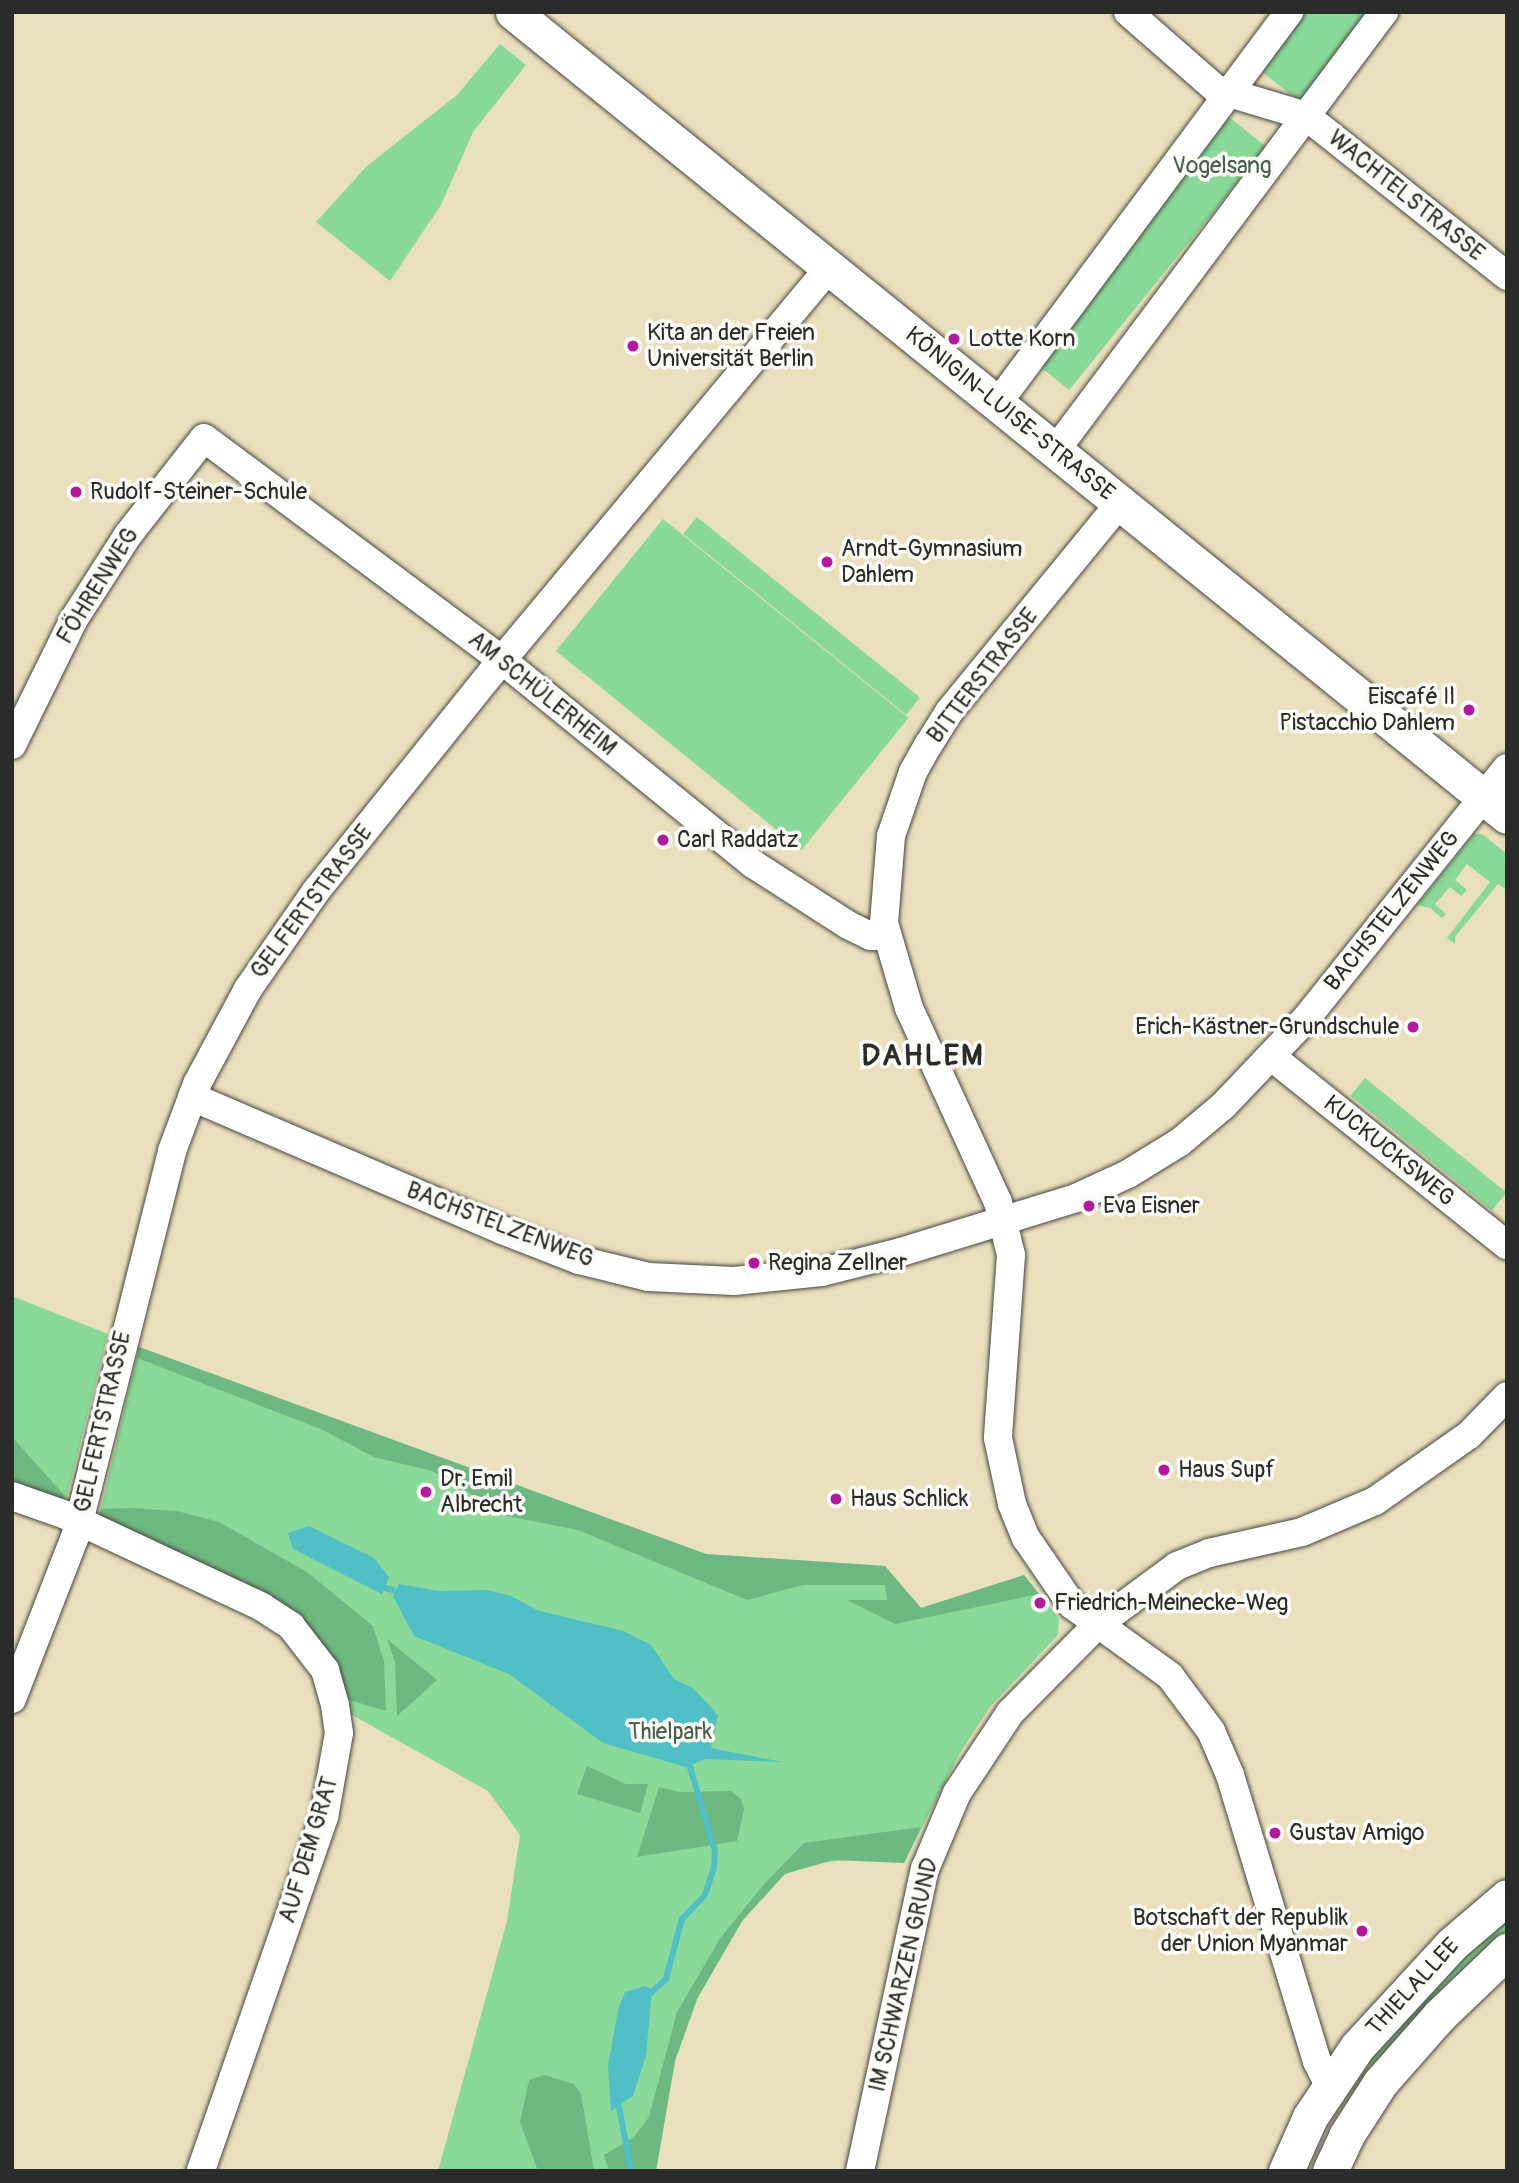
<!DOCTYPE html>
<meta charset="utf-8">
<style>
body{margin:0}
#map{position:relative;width:1519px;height:2183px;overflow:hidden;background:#e9e1bd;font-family:Pangolin,sans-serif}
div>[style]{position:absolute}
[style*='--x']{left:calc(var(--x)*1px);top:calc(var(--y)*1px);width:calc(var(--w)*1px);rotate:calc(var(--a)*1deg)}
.green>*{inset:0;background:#89d999;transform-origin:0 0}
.forest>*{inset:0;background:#6eb981}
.water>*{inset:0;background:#50bfc6}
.stream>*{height:6px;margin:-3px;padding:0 3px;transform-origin:3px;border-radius:3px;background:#50bfc6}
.roads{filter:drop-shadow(0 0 2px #484641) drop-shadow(0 0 2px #484641)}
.minor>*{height:28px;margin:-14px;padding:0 14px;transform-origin:14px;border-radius:14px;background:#fff}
.major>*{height:35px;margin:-17.5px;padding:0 17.5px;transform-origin:17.5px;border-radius:17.5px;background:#fff}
.dots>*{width:19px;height:19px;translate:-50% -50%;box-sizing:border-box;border:4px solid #fdfcf7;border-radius:50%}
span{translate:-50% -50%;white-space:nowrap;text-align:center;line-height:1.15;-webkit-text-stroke:7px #fdfcf7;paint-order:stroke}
.park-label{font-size:23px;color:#475f4c}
.street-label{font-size:23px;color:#2b2b2b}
.poi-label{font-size:23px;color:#2b2b2b}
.left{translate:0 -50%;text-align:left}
.right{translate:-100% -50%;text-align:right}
.district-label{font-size:30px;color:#2b2b2b;font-weight:700;letter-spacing:2px}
.frame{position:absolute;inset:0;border:14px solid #2b2b2b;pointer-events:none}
</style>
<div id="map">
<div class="green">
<div style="clip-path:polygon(1297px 12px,1376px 12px,1300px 102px,1261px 71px)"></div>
<div style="clip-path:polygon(500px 44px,526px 65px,473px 132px,441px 205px,390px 281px,316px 222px,367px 166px,457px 95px)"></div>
<div style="left:1228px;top:116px;width:49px;height:313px;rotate:39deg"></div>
<div style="left:697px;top:517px;width:287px;height:22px;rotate:39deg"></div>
<div style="left:663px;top:519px;width:316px;height:170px;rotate:39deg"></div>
<div style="clip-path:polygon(1474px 834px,1482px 834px,1507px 854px,1507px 890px,1498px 884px,1455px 937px,1455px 944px,1447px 938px,1490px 882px,1467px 864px,1455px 880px,1467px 890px,1461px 896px,1450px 887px,1435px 904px,1446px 914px,1442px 918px,1430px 908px,1417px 905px)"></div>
<div style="left:1365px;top:1078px;width:182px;height:23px;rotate:39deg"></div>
<div style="clip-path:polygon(12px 1296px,108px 1334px,65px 1504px,12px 1485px)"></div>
<div style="clip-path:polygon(139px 1347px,706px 1554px,885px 1566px,921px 1608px,1024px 1575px,1059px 1619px,1058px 1635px,990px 1707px,960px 1753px,904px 1863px,867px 1858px,810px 1864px,785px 1873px,742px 1921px,697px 1999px,675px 2061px,656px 2171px,438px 2171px,507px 1921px,520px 1835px,488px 1791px,345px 1711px,330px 1658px,98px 1521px)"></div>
<div style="clip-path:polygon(1507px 1909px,1507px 1940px,1378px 2072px,1360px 2057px)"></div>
</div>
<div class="forest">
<div style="clip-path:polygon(139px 1347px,706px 1554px,885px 1566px,921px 1608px,1024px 1575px,1039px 1594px,895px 1624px,847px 1600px,887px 1600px,885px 1585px,803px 1585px,747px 1600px,578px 1530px,492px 1513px,467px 1491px,432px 1471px,374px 1457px,321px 1429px,137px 1358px)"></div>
<div style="clip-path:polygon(12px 1437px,64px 1495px,61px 1504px,12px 1485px)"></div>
<div style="clip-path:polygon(132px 1508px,177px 1511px,219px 1522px,307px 1572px,373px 1626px,384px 1662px,386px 1711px,343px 1698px,330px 1657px,98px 1521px,101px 1509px)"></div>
<div style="clip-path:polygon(387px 1639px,437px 1680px,397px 1716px,395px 1662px)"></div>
<div style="clip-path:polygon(587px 1766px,626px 1784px,648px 1784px,640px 1813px,577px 1794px)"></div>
<div style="clip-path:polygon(659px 1787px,680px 1792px,731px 1791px,741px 1799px,744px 1809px,737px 1841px,637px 1857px)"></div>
<div style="clip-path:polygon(921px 1827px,904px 1863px,833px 1860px,785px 1874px,742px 1921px,697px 1999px,675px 2061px,656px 2171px,609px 2171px,604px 2155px,633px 2138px,649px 2117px,677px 2012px,721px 1937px,766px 1882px,804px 1843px)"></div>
<div style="clip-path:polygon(544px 2075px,574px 2084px,581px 2094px,594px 2171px,538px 2171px,520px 2122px,529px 2080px)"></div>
</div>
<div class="water">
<div style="clip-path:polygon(309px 1526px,374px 1558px,389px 1577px,382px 1594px,293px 1549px,288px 1533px)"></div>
<div style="clip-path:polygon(399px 1584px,439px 1591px,487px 1590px,511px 1596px,537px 1610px,623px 1631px,651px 1645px,674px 1679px,693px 1688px,718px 1715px,711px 1748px,782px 1762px,705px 1759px,686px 1767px,603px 1743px,509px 1674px,414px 1636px,393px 1596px)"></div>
<div style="clip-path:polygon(645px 1986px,652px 1989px,646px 2055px,633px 2096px,611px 2111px,608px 2066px,618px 2010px,625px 1992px)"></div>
</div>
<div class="stream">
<div style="--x:385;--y:1588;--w:8;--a:14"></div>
<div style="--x:651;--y:1993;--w:21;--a:-43"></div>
<div style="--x:666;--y:1979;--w:62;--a:-75.1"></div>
<div style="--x:682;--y:1919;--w:33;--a:-46"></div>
<div style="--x:705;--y:1895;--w:28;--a:-72"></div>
<div style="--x:714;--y:1868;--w:17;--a:-87"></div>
<div style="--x:715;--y:1851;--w:88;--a:-106.6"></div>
<div style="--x:619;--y:2107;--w:65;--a:79.4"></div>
</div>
<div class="roads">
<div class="minor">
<div style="--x:1128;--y:12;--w:117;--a:41.2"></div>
<div style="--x:1216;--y:89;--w:94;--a:16.7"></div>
<div style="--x:1306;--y:116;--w:257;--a:38.5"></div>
<div style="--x:997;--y:404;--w:489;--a:-53.3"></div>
<div style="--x:1055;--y:451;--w:549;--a:-53.15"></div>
<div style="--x:1120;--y:503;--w:270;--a:129.3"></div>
<div style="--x:949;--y:712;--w:39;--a:122"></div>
<div style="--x:928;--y:745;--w:31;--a:119"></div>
<div style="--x:913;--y:772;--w:68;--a:109"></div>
<div style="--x:891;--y:836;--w:87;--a:94.6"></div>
<div style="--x:884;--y:923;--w:89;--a:73.6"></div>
<div style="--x:909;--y:1008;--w:213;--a:65.4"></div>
<div style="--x:998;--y:1202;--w:55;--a:76.2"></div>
<div style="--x:1011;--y:1255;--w:183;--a:94.1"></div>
<div style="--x:998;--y:1438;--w:67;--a:78"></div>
<div style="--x:1012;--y:1504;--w:37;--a:68"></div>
<div style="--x:1026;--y:1538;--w:81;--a:55.5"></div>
<div style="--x:1072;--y:1605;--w:121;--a:35.9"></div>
<div style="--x:1170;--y:1676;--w:69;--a:53.3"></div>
<div style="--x:1211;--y:1731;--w:48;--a:66.6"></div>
<div style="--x:1230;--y:1775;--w:299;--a:73.1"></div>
<div style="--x:1317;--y:2061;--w:28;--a:64"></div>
<div style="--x:12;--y:745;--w:140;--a:-63.8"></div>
<div style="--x:74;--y:619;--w:100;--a:-57.3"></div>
<div style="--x:128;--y:535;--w:123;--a:-51.9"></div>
<div style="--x:204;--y:438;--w:372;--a:36.7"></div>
<div style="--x:502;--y:660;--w:323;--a:39.1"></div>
<div style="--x:753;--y:864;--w:113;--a:32.7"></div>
<div style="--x:848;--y:925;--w:25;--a:26"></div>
<div style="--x:871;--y:936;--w:16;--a:0"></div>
<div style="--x:1272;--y:1057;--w:301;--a:38.7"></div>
<div style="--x:192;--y:1097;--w:337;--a:23.2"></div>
<div style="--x:502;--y:1230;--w:83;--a:21.3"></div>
<div style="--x:579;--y:1260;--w:72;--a:13.7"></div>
<div style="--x:649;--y:1277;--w:85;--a:2.7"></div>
<div style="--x:734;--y:1281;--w:88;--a:-5.8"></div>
<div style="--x:822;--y:1272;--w:81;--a:-14.2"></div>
<div style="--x:901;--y:1252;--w:183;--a:-17.1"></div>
<div style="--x:1076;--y:1198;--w:57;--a:-24.8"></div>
<div style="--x:1128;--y:1174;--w:61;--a:-31.6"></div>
<div style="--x:1180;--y:1142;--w:56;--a:-39.9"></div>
<div style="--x:1223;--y:1106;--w:117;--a:-46.4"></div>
<div style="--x:1304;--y:1021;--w:324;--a:-51.3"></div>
<div style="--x:12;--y:1496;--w:57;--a:19.4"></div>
<div style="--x:66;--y:1515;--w:217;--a:25.1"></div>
<div style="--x:262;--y:1607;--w:35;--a:33"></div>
<div style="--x:291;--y:1626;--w:56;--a:52.3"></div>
<div style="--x:325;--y:1670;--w:36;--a:74"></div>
<div style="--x:335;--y:1705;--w:28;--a:82"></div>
<div style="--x:339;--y:1733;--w:85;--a:100.1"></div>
<div style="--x:324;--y:1817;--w:375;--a:109.2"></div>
<div style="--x:12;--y:1699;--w:177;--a:-68.8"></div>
<div style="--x:76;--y:1534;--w:395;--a:-75.9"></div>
<div style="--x:172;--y:1151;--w:72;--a:-69.5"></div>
<div style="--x:197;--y:1084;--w:108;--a:-61.8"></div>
<div style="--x:248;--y:989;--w:119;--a:-55.2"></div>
<div style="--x:316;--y:891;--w:281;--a:-51.2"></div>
<div style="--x:492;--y:672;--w:526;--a:-50.17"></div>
<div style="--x:860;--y:2171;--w:309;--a:-77.9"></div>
<div style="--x:925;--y:1869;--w:82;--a:-67.2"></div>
<div style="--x:957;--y:1793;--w:96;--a:-56.5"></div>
<div style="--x:1010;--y:1713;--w:124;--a:-45.3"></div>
<div style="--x:1097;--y:1625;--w:99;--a:-36.4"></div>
<div style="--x:1177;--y:1566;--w:35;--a:-22"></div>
<div style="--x:1209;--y:1553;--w:95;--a:-12.7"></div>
<div style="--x:1302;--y:1532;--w:79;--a:-23"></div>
<div style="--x:1375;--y:1501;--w:115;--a:-35.1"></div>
<div style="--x:1469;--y:1435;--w:54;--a:-45.7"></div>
</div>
<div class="major">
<div style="--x:513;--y:12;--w:1278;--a:38.97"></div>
<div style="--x:1286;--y:2171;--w:59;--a:-66"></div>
<div style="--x:1310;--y:2117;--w:84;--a:-56.1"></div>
<div style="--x:1357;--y:2047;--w:140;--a:-47.3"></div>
<div style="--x:1452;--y:1944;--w:72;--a:-40.5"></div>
<div style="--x:1330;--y:2171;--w:38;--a:-65"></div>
<div style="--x:1346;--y:2136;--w:63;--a:-57.3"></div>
<div style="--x:1380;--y:2083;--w:91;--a:-48.6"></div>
<div style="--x:1440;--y:2015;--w:93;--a:-43.7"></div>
</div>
</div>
<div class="dots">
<div style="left:954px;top:339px;background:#b5179e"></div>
<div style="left:633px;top:346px;background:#b5179e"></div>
<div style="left:76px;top:492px;background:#b5179e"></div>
<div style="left:827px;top:562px;background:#b5179e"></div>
<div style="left:1469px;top:710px;background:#b5179e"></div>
<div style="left:663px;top:840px;background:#b5179e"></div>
<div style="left:1413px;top:1027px;background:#b5179e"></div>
<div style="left:1089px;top:1206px;background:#b5179e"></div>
<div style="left:754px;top:1263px;background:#b5179e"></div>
<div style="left:1164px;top:1470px;background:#b5179e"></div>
<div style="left:426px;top:1492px;background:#b5179e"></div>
<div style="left:836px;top:1499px;background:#b5179e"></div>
<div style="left:1040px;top:1603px;background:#b5179e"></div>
<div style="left:1275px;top:1833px;background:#b5179e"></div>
<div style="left:1362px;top:1931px;background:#b5179e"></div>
</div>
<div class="park-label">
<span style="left:1222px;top:166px">Vogelsang</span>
<span style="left:670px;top:1732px">Thielpark</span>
</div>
<div class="street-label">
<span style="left:1406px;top:196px;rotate:39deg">WACHTELSTRASSE</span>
<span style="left:1010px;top:414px;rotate:39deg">KÖNIGIN-LUISE-STRASSE</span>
<span style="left:98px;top:586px;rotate:-58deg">FÖHRENWEG</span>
<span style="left:983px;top:676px;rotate:-52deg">BITTERSTRASSE</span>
<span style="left:542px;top:694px;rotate:39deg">AM SCHÜLERHEIM</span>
<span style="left:312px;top:902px;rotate:-53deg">GELFERTSTRASSE</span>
<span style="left:1392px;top:911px;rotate:-51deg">BACHSTELZENWEG</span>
<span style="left:1389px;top:1151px;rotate:39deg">KUCKUCKSWEG</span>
<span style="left:500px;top:1225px;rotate:21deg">BACHSTELZENWEG</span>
<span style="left:103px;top:1422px;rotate:-77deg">GELFERTSTRASSE</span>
<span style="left:309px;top:1850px;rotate:-73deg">AUF DEM GRAT</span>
<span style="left:904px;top:1975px;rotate:-77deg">IM SCHWARZEN GRUND</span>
<span style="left:1413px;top:1987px;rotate:-47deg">THIELALLEE</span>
</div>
<div class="poi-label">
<span class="left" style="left:647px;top:346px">Kita an der Freien<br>Universität Berlin</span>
<span class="left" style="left:968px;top:339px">Lotte Korn</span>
<span class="left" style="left:90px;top:492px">Rudolf-Steiner-Schule</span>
<span class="left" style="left:841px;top:562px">Arndt-Gymnasium<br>Dahlem</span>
<span class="right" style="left:1455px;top:710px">Eiscafé Il<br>Pistacchio Dahlem</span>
<span class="left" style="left:677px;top:840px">Carl Raddatz</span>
<span class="right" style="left:1399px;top:1027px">Erich-Kästner-Grundschule</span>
<span class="left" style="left:1103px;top:1206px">Eva Eisner</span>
<span class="left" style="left:768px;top:1263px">Regina Zellner</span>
<span class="left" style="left:1178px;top:1470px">Haus Supf</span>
<span class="left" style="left:440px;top:1492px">Dr. Emil<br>Albrecht</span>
<span class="left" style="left:850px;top:1499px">Haus Schlick</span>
<span class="left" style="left:1054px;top:1603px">Friedrich-Meinecke-Weg</span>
<span class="left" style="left:1289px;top:1833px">Gustav Amigo</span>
<span class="right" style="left:1348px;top:1931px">Botschaft der Republik<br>der Union Myanmar</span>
</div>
<div class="district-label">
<span style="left:923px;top:1056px">DAHLEM</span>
</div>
<div class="frame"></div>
</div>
